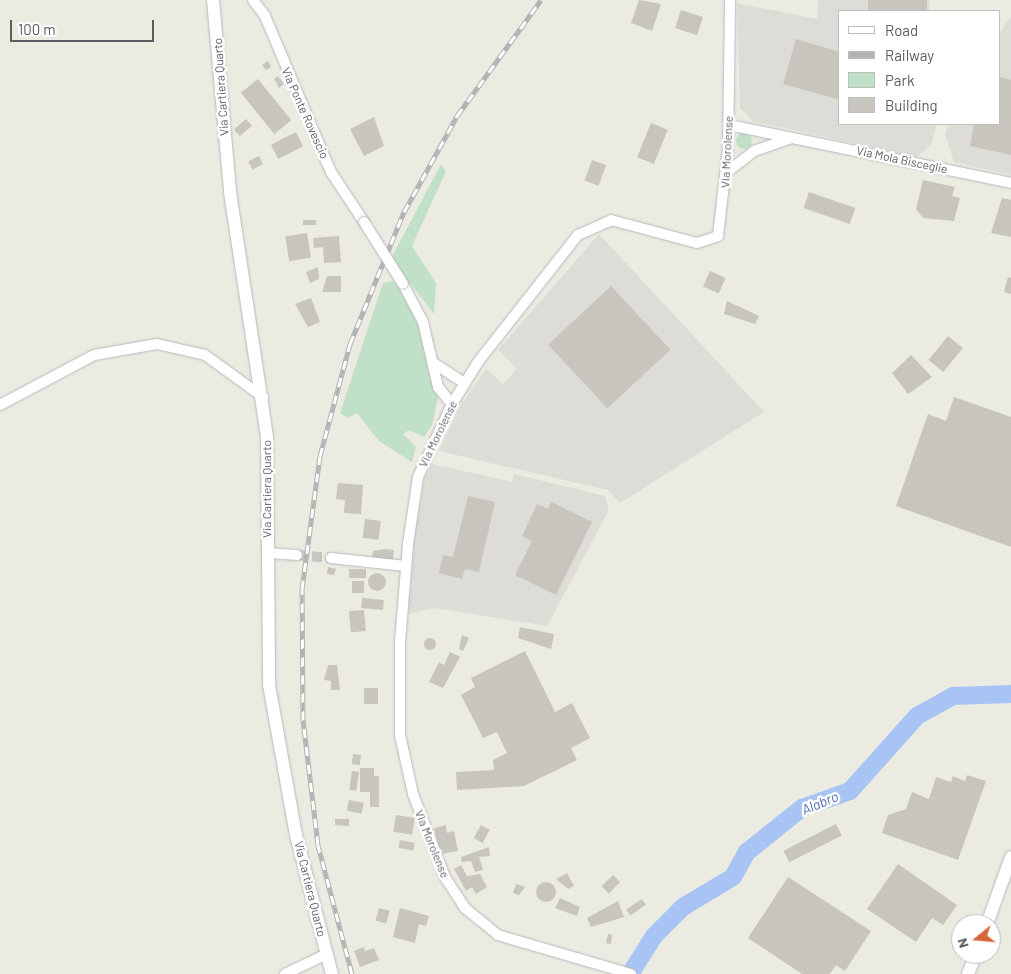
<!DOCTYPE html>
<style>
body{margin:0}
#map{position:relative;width:1011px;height:974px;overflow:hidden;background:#ebebe2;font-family:Barlow,sans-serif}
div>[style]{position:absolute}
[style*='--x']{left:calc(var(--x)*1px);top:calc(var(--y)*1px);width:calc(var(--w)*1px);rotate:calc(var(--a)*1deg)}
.industrial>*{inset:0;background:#dddcd6}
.green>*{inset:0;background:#c0e1c7}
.round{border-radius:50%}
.river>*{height:18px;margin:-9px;padding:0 9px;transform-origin:9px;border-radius:9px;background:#a7c4f5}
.building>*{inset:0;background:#c7c5be;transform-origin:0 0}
.minor-tunnel>*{height:10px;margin-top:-5px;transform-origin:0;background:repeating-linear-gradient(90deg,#c7c7c2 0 10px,transparent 0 15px)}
.roads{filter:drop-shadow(0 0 1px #b7b8bd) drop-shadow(0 0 1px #b7b8bd)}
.minor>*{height:10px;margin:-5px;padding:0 5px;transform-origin:5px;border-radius:5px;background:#fff}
.tertiary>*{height:12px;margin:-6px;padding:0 6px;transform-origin:6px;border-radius:6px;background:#fff}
.rail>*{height:5px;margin-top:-2.5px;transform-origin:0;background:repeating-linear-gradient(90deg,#fff 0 9px,#b2b3b3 0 18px);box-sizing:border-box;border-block:1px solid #b2b3b3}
.bridges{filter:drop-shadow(0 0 1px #b7b8bd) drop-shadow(0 0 1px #b7b8bd)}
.minor-bridge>*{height:10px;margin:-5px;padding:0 5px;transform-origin:5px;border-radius:5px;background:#fff}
span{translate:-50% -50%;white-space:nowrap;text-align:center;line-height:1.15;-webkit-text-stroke:5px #fff;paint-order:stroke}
.street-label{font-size:12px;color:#5a5c61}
.water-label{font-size:14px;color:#4e6cb5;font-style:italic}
.legend{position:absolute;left:838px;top:10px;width:162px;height:115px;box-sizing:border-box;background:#fff;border:1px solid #bdbec0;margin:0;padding:6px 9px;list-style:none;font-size:15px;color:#5a5c61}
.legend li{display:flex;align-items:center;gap:10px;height:25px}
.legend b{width:25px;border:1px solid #bdbec0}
.north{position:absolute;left:951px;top:914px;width:50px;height:50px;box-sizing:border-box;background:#fff;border:1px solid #bdbec0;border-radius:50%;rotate:253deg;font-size:14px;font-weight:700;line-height:20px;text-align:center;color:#5a5c61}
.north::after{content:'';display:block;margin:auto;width:18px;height:22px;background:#d6673d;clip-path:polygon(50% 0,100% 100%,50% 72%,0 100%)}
.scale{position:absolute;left:10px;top:20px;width:144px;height:22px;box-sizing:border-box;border:2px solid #5a5c61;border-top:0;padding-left:6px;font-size:15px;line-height:18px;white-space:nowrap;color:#5a5c61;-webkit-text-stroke:4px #fff;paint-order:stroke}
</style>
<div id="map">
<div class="industrial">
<div style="clip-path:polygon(818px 0,930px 0,929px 11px,840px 11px,840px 124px,937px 124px,931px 145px,917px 157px,753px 121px,740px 108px,737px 3px,817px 19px)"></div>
<div style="clip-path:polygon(1011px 16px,1011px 175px,954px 162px,945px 134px,949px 124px,1000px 124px,1000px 33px)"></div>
<div style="clip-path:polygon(599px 234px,764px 412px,620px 503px,608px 490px,439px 451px,457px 411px,486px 369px,503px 384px,517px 369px,498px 350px)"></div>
<div style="clip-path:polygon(432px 464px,512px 482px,514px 474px,605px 496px,609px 510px,547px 626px,434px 608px,408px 614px,415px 534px,424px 480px)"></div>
</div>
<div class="green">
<div class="round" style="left:736px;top:133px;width:16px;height:16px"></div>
<div style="clip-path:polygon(441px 164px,446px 171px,412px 246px,436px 283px,434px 314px,395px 264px,393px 255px)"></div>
<div style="clip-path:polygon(393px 281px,416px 313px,426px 339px,438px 398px,432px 425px,424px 437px,409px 430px,403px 434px,416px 447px,412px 462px,379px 441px,357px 413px,348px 418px,340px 413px,383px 283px)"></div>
</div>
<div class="river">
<div style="--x:630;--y:974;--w:45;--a:-57.7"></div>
<div style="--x:654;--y:936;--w:41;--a:-45"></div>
<div style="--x:683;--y:907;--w:58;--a:-31"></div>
<div style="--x:733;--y:877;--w:29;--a:-61"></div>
<div style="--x:747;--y:852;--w:70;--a:-38.7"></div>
<div style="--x:802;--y:808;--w:51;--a:-19.5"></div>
<div style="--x:850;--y:791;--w:101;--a:-48.2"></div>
<div style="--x:917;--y:716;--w:41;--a:-29.1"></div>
<div style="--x:953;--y:696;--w:58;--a:-2"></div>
</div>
<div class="building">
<div style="clip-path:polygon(639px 0,661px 4px,652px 31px,631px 23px)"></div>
<div style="left:868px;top:0;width:59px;height:11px"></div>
<div style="left:681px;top:10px;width:23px;height:19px;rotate:18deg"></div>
<div style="clip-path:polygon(796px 39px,840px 52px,840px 100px,783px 84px)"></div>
<div style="clip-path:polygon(268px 61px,271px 67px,266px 70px,262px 65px)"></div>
<div style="clip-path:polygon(278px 76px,284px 84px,279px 88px,274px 79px)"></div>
<div style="clip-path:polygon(1000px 77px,1011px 80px,1011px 155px,970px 146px,974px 124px,1000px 124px)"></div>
<div style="left:258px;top:79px;width:53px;height:22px;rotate:51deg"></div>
<div style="clip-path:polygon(374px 117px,384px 146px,364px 156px,350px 129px)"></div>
<div style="left:246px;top:119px;width:9px;height:16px;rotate:49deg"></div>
<div style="left:651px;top:123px;width:18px;height:37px;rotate:22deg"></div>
<div style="left:296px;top:132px;width:16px;height:28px;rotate:63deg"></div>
<div style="left:259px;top:156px;width:9px;height:12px;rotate:63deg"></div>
<div style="left:592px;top:160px;width:15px;height:22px;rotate:20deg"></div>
<div style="clip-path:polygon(923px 180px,955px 187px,952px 196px,960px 198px,954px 221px,923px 218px,916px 209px)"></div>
<div style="left:809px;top:192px;width:49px;height:17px;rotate:19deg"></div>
<div style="clip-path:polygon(1002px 198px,1011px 200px,1011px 237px,991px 233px)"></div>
<div style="left:303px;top:220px;width:13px;height:5px"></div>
<div style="left:307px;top:233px;width:25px;height:22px;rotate:81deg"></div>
<div style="clip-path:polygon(339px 236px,341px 262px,324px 263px,323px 247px,314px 248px,313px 238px)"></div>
<div style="clip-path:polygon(318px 267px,319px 279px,310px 283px,306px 272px)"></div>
<div style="left:710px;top:271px;width:17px;height:17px;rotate:24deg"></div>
<div style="clip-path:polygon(327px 276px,341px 276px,341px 292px,322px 292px)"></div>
<div style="clip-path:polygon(1008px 277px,1011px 278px,1011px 294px,1004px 292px)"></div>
<div style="left:611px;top:286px;width:87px;height:86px;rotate:47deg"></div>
<div style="clip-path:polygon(311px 298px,320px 322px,308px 327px,295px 304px)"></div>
<div style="clip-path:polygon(727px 301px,759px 316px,755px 324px,724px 314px)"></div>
<div style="left:948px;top:336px;width:19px;height:31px;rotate:39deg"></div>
<div style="clip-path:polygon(911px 355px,932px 377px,908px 394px,892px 373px)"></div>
<div style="clip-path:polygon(954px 397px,1011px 417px,1011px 547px,896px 506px,928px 414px,946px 421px)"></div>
<div style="clip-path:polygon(338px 483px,363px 485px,361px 514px,344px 513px,345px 500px,336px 499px)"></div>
<div style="clip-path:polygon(468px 496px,495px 502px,479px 572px,465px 569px,462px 579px,439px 573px,443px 555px,453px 557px)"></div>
<div style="clip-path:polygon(551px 502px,592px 522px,556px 595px,515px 575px,532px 541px,522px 536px,537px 504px,548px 509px)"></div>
<div style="left:365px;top:519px;width:16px;height:19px;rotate:7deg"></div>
<div style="clip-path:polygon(385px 549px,394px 550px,393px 560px,372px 558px,373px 551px)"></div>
<div style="clip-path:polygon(328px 567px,336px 569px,334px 575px,327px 574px)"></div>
<div style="left:349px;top:569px;width:17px;height:9px"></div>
<div class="round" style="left:368px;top:573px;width:18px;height:18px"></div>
<div style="left:352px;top:581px;width:12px;height:12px"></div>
<div style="left:362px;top:598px;width:22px;height:10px;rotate:5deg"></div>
<div style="left:364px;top:610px;width:21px;height:15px;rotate:85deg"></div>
<div style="clip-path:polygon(520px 627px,554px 634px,551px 649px,518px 638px)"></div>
<div style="clip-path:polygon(462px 635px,469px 638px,463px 651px,459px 649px)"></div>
<div class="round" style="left:424px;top:638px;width:12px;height:12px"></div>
<div style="clip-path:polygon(525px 651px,555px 712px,572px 703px,590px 738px,571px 748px,577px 760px,524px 786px,457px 790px,456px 772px,494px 770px,493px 760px,507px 753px,497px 732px,483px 738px,461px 695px,475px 687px,471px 678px)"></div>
<div style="clip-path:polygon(450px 652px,460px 657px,443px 688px,429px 682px,439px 662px,444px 665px)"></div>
<div style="clip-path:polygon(328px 665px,337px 665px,340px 690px,331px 690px,331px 681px,324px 680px)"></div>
<div style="left:364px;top:688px;width:14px;height:16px"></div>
<div style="left:353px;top:754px;width:8px;height:10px;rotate:7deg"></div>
<div style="clip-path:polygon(360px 768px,374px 768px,374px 776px,379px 776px,379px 807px,370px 807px,370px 792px,360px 792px)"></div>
<div style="left:352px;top:771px;width:7px;height:19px;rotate:8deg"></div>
<div style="clip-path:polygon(967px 775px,986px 781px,958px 860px,882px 833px,888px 815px,906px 809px,912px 792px,929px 799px,936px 777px,951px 782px,953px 776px,965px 781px)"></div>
<div style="left:349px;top:800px;width:15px;height:11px;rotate:11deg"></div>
<div style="left:396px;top:815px;width:19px;height:17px;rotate:9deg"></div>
<div style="clip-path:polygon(335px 819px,349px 819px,349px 826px,335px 825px)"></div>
<div style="left:836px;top:824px;width:13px;height:59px;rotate:63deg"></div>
<div style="clip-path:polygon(446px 825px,447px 833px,454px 831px,458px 851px,441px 854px,434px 828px)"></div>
<div style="left:481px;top:825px;width:10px;height:15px;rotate:29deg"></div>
<div style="left:400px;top:840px;width:15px;height:8px;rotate:11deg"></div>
<div style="clip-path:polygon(489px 847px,490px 856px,479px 857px,483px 870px,475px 872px,471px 861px,462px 862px,461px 857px)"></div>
<div style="clip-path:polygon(898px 864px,957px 905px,943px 925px,932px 918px,916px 942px,867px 909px)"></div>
<div style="clip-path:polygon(461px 865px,467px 876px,480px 874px,487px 887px,476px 894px,472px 887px,466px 891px,454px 869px)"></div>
<div style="clip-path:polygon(567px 873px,574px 886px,568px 889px,556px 879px)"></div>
<div style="left:613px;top:875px;width:10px;height:16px;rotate:45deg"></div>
<div style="clip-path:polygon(788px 877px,871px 931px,845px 971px,836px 965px,830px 974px,802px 974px,748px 938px)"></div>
<div class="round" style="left:536px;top:882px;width:20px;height:20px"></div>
<div style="clip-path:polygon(516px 884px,525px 887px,519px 895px,513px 893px)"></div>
<div style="clip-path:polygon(560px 898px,580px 907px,577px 916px,555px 908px)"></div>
<div style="left:642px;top:899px;width:7px;height:19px;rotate:56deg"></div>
<div style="clip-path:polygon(618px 901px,624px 917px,591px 927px,587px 918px)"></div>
<div style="left:379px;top:908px;width:11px;height:13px;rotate:15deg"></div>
<div style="clip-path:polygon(400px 908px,429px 916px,426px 926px,419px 924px,415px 943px,393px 937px)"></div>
<div style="clip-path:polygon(608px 934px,612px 935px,611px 944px,606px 943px)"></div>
<div style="clip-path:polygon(364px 947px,365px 951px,374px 948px,379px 960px,360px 967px,354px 951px)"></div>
</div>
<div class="minor-tunnel">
<div style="--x:297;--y:555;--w:34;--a:5"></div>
</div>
<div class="roads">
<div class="minor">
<div style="--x:253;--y:0;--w:20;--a:53"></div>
<div style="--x:265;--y:16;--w:169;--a:67.1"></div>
<div style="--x:331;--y:172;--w:60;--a:56.6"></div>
<div style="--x:729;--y:125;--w:288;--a:11.6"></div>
<div style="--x:726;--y:173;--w:36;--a:-38"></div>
<div style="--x:754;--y:151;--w:39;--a:-19"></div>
<div style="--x:403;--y:284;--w:43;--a:62.2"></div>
<div style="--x:423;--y:322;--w:67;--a:77"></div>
<div style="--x:438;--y:387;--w:22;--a:51"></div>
<div style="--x:435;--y:364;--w:35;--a:33"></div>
<div style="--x:0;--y:405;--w:106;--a:-28"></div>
<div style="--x:94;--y:355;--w:64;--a:-9.9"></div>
<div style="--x:157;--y:344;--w:49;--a:12.9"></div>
<div style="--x:205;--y:355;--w:72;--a:35.9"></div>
<div style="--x:267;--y:553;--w:30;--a:4"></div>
<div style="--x:331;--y:558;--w:75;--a:6.1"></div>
<div style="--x:285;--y:974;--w:47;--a:-25.5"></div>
<div style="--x:631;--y:974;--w:139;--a:-163.7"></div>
<div style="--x:498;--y:935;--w:43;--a:-140.7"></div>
<div style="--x:465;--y:908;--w:37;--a:-123"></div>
<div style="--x:445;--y:877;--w:89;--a:-111.1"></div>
<div style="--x:413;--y:794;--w:60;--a:-102.4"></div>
<div style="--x:400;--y:735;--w:93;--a:-90"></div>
<div style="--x:400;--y:642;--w:98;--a:-85.3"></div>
<div style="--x:408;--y:544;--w:68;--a:-81.5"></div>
<div style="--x:418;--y:477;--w:81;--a:-65"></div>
<div style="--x:452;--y:404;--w:49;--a:-58.2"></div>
<div style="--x:478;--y:362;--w:162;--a:-51.8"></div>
<div style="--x:578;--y:235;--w:36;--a:-24"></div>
<div style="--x:611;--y:220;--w:89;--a:15"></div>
<div style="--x:697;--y:243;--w:22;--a:-18"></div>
<div style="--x:718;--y:236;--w:88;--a:-83.4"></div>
<div style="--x:728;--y:149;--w:149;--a:-89.2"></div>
</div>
<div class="tertiary">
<div style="--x:213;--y:0;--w:193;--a:84.9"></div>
<div style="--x:230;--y:192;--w:249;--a:81.4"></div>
<div style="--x:267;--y:438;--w:247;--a:89.5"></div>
<div style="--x:269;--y:685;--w:152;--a:79.8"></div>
<div style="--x:296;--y:835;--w:144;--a:75.5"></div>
<div style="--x:987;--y:924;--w:71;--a:-70.3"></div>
<div style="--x:968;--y:974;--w:22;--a:-68"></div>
</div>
</div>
<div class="rail">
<div style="--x:352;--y:974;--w:133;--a:-104.8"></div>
<div style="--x:318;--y:845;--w:126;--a:-96.8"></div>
<div style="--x:303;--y:720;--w:131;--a:-90.4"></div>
<div style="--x:302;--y:589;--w:134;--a:-82.3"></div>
<div style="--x:320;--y:456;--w:116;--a:-75"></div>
<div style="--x:350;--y:344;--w:143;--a:-67.8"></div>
<div style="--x:404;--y:212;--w:110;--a:-61.1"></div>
<div style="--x:457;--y:116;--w:143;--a:-54.1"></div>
</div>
<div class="bridges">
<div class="minor-bridge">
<div style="--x:364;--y:222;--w:73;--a:57.8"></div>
</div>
</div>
<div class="street-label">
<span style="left:221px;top:87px;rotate:-94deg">Via Cartiera Quarto</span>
<span style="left:305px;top:113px;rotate:66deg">Via Ponte Rovescio</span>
<span style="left:727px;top:152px;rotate:-87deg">Via Morolense</span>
<span style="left:902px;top:160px;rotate:12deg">Via Mola Bisceglie</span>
<span style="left:438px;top:434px;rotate:-64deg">Via Morolense</span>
<span style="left:267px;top:489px;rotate:-90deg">Via Cartiera Quarto</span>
<span style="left:432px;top:844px;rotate:68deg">Via Morolense</span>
<span style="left:310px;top:889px;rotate:76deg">Via Cartiera Quarto</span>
</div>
<div class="water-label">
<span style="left:820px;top:803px;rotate:-23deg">Alabro</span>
</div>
<ul class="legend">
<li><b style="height:6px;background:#fff"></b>Road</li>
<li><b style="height:6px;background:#b2b3b3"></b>Railway</li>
<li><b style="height:14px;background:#c0e1c7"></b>Park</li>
<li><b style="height:14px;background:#c7c5be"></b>Building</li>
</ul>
<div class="north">N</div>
<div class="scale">100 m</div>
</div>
